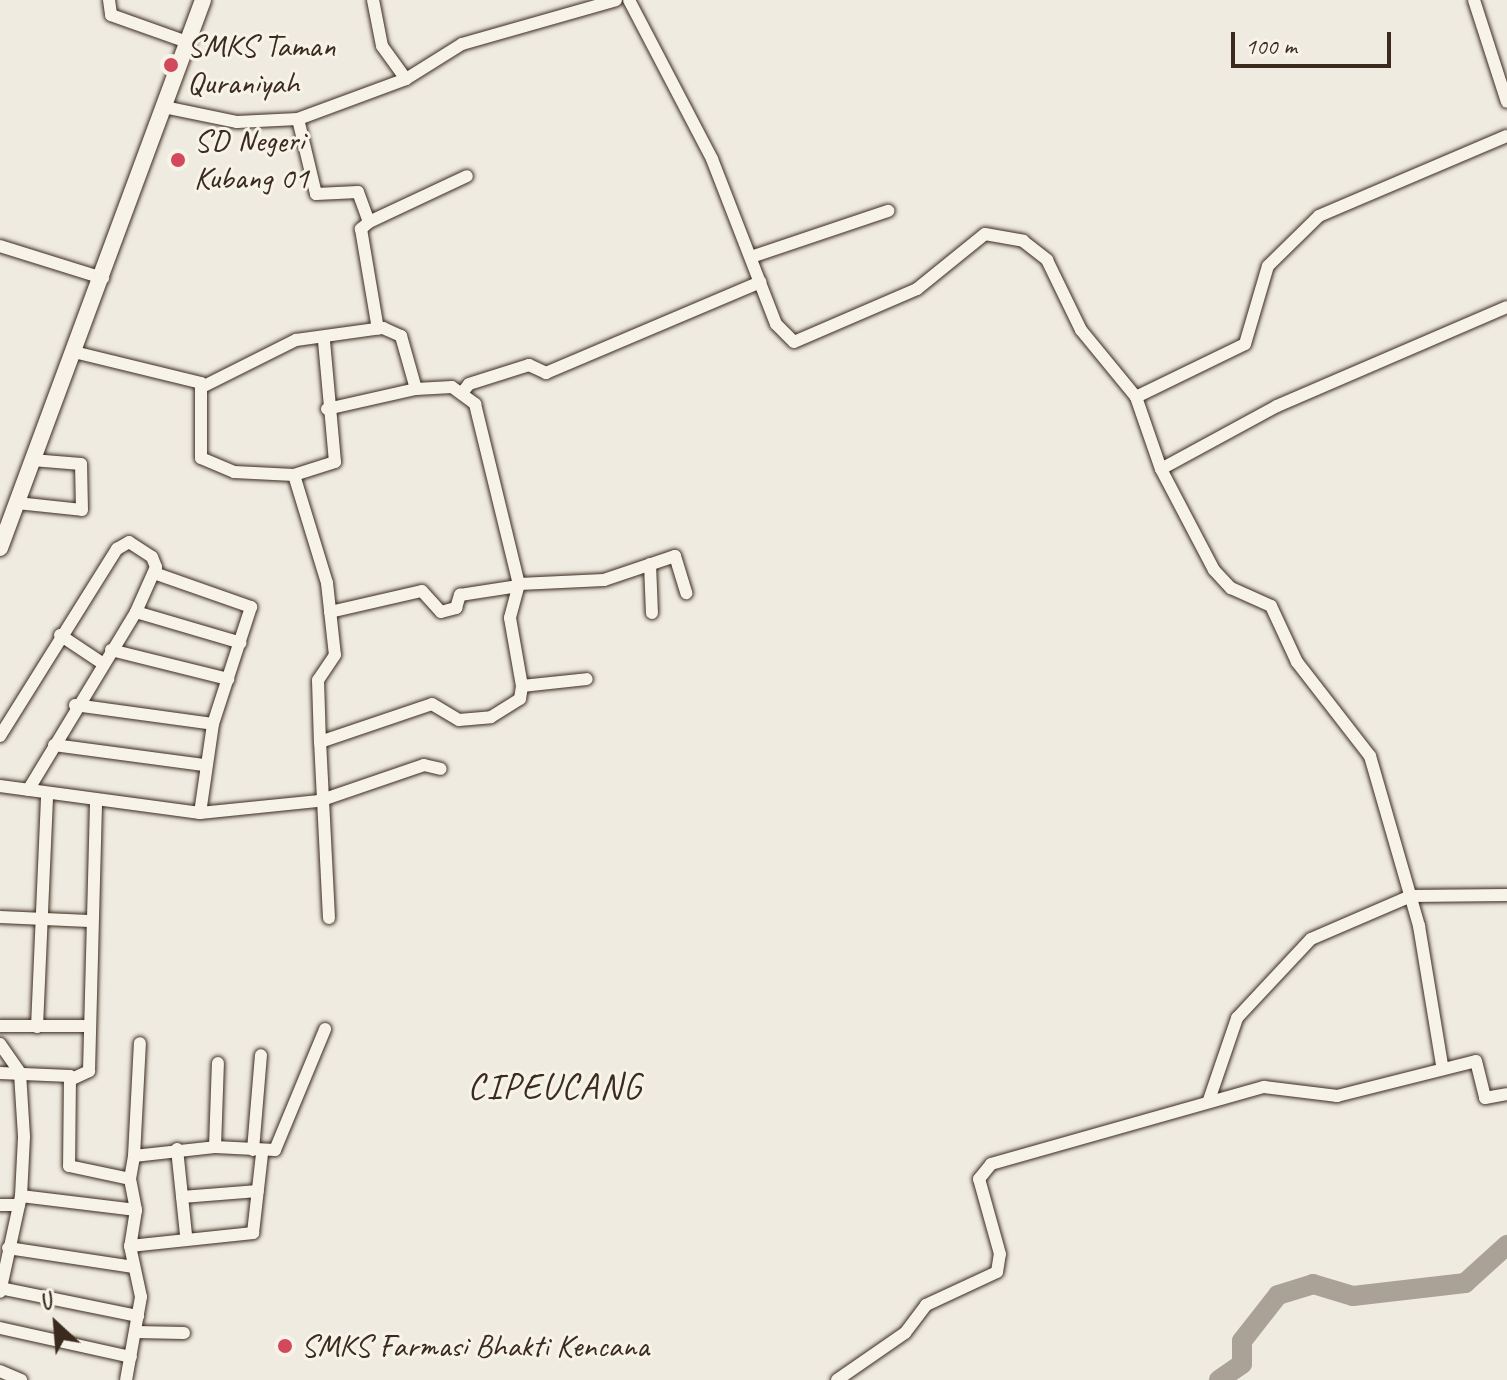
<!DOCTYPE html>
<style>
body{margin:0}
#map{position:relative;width:1507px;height:1380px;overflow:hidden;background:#efebe0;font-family:Caveat,sans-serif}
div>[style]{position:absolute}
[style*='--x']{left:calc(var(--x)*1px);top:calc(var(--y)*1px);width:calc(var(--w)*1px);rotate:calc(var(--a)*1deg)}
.river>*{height:20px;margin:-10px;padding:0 10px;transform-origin:10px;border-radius:10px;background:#aaa296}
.roads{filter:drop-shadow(0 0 2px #3b2a1e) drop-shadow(0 0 2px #3b2a1e)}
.minor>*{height:12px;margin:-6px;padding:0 6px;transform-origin:6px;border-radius:6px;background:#f7f3e8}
.tertiary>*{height:16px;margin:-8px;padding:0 8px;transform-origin:8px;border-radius:8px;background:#f7f3e8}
.dots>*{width:22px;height:22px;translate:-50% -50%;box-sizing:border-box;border:4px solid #f7f3e8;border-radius:50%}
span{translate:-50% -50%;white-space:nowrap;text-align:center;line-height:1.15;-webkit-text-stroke:6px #f7f3e8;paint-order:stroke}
.poi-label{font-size:32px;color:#3b2a1e}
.left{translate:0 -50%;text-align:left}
.quarter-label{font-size:36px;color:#3b2a1e;letter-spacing:2px}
.north{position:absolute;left:16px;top:1284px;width:80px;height:80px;-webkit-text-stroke:6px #f7f3e8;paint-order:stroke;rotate:334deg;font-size:22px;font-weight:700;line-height:32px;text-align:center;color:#3b2a1e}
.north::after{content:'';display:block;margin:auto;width:28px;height:36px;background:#3b2a1e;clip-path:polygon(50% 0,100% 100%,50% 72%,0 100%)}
.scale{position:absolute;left:1231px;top:32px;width:160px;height:36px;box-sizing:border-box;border:4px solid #3b2a1e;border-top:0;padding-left:10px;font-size:24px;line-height:28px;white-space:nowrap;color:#3b2a1e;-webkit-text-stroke:6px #f7f3e8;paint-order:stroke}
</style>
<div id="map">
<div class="river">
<div style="--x:1219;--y:1380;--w:28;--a:-35"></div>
<div style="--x:1242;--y:1364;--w:23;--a:-90"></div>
<div style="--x:1242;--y:1341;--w:58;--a:-52"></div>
<div style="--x:1278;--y:1295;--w:37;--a:-17"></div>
<div style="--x:1313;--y:1284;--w:42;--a:16.7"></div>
<div style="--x:1353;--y:1296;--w:113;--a:-6.6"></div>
<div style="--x:1465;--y:1283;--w:57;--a:-42.1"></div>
</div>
<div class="roads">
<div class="minor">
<div style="--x:109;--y:0;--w:15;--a:82"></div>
<div style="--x:111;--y:15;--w:81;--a:19.6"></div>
<div style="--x:373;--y:0;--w:47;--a:78.9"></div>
<div style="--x:382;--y:46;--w:41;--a:54"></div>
<div style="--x:629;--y:0;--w:179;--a:62.4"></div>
<div style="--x:712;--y:159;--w:177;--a:68.8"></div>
<div style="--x:776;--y:324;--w:25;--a:45"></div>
<div style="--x:794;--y:342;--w:134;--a:-23.3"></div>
<div style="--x:917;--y:289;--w:87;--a:-39"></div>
<div style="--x:985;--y:234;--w:39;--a:10"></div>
<div style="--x:1023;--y:241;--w:31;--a:38"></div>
<div style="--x:1047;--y:260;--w:78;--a:64.1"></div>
<div style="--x:1081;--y:330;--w:87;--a:50.6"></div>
<div style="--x:1136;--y:397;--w:76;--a:70.9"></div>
<div style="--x:1161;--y:469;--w:114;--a:62.3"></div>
<div style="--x:1214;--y:570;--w:25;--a:47"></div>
<div style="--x:1231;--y:588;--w:44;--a:24.2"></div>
<div style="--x:1271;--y:606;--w:62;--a:65.1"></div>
<div style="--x:1297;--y:662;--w:119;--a:52.2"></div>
<div style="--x:1370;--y:756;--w:177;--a:73.9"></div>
<div style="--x:1419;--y:926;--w:141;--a:80.6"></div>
<div style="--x:1474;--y:0;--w:107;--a:72.1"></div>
<div style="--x:164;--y:107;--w:75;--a:11.6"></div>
<div style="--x:237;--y:122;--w:61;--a:-2.8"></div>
<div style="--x:298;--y:119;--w:115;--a:-20.3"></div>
<div style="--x:406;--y:79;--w:66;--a:-32"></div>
<div style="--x:462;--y:44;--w:160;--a:-15.9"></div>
<div style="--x:298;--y:119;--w:77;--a:76.5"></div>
<div style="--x:316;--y:194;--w:42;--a:-2.7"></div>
<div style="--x:358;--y:192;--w:32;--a:70"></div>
<div style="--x:369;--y:222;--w:108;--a:-25.1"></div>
<div style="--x:369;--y:222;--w:11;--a:139"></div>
<div style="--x:361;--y:229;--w:101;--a:80.4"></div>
<div style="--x:0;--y:246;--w:108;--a:17.3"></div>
<div style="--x:751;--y:257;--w:145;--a:-18.6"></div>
<div style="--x:74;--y:352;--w:131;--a:13.7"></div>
<div style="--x:201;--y:383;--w:75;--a:90"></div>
<div style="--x:201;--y:458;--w:36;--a:23"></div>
<div style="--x:234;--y:472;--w:60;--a:2.9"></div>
<div style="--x:294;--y:475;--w:113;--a:73"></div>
<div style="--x:327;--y:583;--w:72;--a:83.7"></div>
<div style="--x:335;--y:655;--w:30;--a:124"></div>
<div style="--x:318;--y:680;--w:62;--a:88.2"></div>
<div style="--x:204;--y:386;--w:103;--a:-26.6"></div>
<div style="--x:296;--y:340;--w:88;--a:-7.9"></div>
<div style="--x:383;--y:328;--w:20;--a:24"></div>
<div style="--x:401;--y:336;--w:55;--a:74.2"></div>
<div style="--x:416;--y:389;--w:36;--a:-3"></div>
<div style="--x:452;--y:387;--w:29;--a:36"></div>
<div style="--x:475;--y:404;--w:185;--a:76.3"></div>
<div style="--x:519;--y:584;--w:35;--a:105"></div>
<div style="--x:510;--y:618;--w:69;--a:80"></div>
<div style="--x:462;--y:393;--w:11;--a:-52"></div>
<div style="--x:469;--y:384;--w:63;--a:-17.6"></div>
<div style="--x:529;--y:365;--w:19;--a:25"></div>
<div style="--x:546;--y:373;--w:233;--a:-23"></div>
<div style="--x:1136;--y:397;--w:121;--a:-25.9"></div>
<div style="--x:1245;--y:344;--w:81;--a:-73.6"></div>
<div style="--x:1268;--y:266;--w:71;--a:-44.4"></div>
<div style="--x:1319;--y:216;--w:204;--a:-23.1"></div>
<div style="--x:327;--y:409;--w:91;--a:-12.7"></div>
<div style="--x:1161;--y:469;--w:132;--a:-28.5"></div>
<div style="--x:1277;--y:406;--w:250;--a:-23.3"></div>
<div style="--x:294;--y:475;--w:43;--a:-17.6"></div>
<div style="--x:335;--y:462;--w:121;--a:-95.2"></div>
<div style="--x:17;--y:503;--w:65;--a:6.1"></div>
<div style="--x:82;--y:510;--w:46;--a:-91.2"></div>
<div style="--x:81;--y:464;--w:49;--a:-175.3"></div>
<div style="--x:650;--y:564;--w:49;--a:87.7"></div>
<div style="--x:154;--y:573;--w:103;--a:19.3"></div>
<div style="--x:251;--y:607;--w:123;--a:108"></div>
<div style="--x:213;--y:724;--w:90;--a:98.3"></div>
<div style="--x:519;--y:584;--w:85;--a:-2.7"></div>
<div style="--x:604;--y:580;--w:75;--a:-18.7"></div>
<div style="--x:675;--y:556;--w:39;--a:73"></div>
<div style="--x:136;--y:612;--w:109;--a:16.4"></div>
<div style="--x:330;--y:612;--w:94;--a:-12.9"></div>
<div style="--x:422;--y:591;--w:28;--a:48"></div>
<div style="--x:441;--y:612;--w:16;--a:-15"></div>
<div style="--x:456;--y:608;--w:14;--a:-73"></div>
<div style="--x:460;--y:595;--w:59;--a:-8.8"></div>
<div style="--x:60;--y:635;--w:50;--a:33.7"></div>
<div style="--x:111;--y:650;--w:121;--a:13.9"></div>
<div style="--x:75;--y:705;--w:139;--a:7.8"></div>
<div style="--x:0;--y:736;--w:221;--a:-58"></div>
<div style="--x:117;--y:549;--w:14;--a:-30"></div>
<div style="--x:129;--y:542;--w:27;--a:33"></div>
<div style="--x:152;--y:557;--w:11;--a:68"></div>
<div style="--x:156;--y:567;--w:49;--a:114"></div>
<div style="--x:136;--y:612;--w:208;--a:121.2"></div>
<div style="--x:54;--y:745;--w:151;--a:7.6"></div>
<div style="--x:0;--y:786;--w:202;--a:7.7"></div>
<div style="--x:200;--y:813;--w:120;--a:-5.8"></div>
<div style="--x:319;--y:801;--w:111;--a:-18.9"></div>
<div style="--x:424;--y:765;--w:17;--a:13"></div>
<div style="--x:0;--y:917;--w:89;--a:2.6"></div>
<div style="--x:329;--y:918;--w:176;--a:-92.9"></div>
<div style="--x:320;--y:742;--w:118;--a:-18.7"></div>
<div style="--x:432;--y:704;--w:31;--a:31"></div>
<div style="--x:459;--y:720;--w:32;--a:-5"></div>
<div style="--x:491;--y:717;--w:34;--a:-32"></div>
<div style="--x:520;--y:699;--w:13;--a:-81"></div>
<div style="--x:522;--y:686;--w:65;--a:-6.1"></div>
<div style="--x:0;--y:1026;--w:88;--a:0"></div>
<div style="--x:37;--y:1027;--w:233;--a:-87.5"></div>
<div style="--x:0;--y:1044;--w:35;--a:55"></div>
<div style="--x:20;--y:1073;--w:64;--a:86.4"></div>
<div style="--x:24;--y:1137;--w:59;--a:92.9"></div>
<div style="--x:21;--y:1196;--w:98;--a:102.3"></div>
<div style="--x:0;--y:1073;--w:70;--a:2.5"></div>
<div style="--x:70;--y:1076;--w:90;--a:90.6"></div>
<div style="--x:69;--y:1166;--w:62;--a:12"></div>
<div style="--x:130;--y:1179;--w:32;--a:79"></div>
<div style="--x:136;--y:1210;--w:36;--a:99"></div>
<div style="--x:130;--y:1246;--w:52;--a:77.8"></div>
<div style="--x:141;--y:1297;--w:84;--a:100.2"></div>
<div style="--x:72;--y:1079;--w:19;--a:-25"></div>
<div style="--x:89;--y:1071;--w:271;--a:-88.5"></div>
<div style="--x:1209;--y:1100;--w:87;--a:-71.1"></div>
<div style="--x:1237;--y:1018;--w:108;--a:-46.9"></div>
<div style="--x:1311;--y:939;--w:109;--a:-23.3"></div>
<div style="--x:1411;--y:896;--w:96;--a:-0.6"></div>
<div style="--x:215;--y:1147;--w:84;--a:-88"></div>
<div style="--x:177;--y:1149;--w:86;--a:84"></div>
<div style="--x:253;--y:1150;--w:95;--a:-85.2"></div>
<div style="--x:134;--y:1156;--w:113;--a:-87"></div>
<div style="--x:130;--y:1179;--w:23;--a:-80"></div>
<div style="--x:134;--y:1156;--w:81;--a:-6.3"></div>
<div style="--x:215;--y:1147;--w:60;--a:2.9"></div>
<div style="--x:275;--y:1150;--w:131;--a:-67.5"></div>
<div style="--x:21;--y:1196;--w:116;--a:6.9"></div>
<div style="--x:182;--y:1197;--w:76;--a:-4.5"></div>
<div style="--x:0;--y:1205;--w:19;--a:0"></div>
<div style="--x:130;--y:1246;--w:124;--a:-6"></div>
<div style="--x:253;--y:1233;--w:80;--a:-83.5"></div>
<div style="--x:8;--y:1248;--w:127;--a:8.6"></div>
<div style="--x:0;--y:1288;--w:141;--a:11.5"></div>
<div style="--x:0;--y:1328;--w:134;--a:12.5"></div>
<div style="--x:136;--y:1332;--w:48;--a:1.2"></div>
<div style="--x:0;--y:1371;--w:23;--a:23"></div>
<div style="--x:837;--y:1380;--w:83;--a:-34.7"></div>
<div style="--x:905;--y:1333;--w:35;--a:-53"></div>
<div style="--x:926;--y:1305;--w:78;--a:-24.9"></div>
<div style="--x:997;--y:1272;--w:18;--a:-81"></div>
<div style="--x:1000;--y:1254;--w:78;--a:-105.6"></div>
<div style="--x:979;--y:1179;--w:19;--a:-51"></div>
<div style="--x:991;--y:1164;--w:284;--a:-15.8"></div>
<div style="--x:1264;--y:1087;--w:74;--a:7"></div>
<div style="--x:1337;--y:1096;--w:143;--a:-14.1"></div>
<div style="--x:1476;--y:1061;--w:38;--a:76"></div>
<div style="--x:1485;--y:1098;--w:22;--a:-10"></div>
</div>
<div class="tertiary">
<div style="--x:0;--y:548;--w:584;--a:-69.67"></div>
</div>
</div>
<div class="dots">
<div style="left:171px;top:65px;background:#d1495b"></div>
<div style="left:178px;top:160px;background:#d1495b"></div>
<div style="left:285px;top:1346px;background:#d1495b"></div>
</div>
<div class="poi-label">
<span class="left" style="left:187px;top:65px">SMKS Taman<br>Quraniyah</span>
<span class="left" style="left:194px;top:160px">SD Negeri<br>Kubang 01</span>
<span class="left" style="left:301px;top:1346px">SMKS Farmasi Bhakti Kencana</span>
</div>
<div class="quarter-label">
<span style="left:555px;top:1087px">CIPEUCANG</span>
</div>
<div class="north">U</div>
<div class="scale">100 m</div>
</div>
